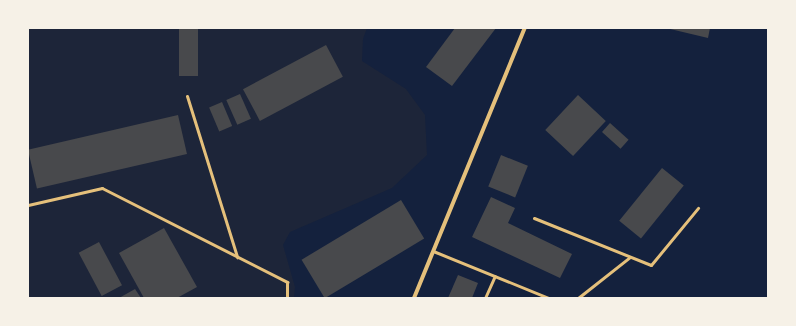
<!DOCTYPE html>
<style>
body{margin:0}
#map{position:relative;width:796px;height:326px;overflow:hidden;background:#14213d;font-family:Karla,sans-serif}
div>[style]{position:absolute}
[style*='--x']{left:calc(var(--x)*1px);top:calc(var(--y)*1px);width:calc(var(--w)*1px);rotate:calc(var(--a)*1deg)}
.green>*{inset:0;background:#1d2539}
.building>*{inset:0;background:#48494c;transform-origin:0 0}
.service>*{height:3px;margin:-1.5px;padding:0 1.5px;transform-origin:1.5px;border-radius:1.5px;background:#e5c07b}
.minor>*{height:4px;margin:-2px;padding:0 2px;transform-origin:2px;border-radius:2px;background:#e5c07b}
span{translate:-50% -50%;white-space:nowrap;text-align:center;line-height:1.15;-webkit-text-stroke:4px #f6f1e7;paint-order:stroke}
.frame{position:absolute;inset:0;border:29px solid #f6f1e7;pointer-events:none}
</style>
<div id="map">
<div class="green">
<div style="clip-path:polygon(28px 28px,367px 28px,363px 39px,362px 61px,406px 89px,425px 115px,427px 155px,392px 188px,290px 232px,283px 245px,295px 287px,294px 298px,28px 298px)"></div>
</div>
<div class="building">
<div style="left:179px;top:28px;width:19px;height:48px"></div>
<div style="clip-path:polygon(455px 28px,496px 28px,452px 86px,426px 67px)"></div>
<div style="clip-path:polygon(666px 28px,710px 28px,708px 38px)"></div>
<div style="left:326px;top:45px;width:36px;height:94px;rotate:62deg"></div>
<div style="left:240px;top:94px;width:27px;height:15px;rotate:66deg"></div>
<div style="left:578px;top:95px;width:38px;height:48px;rotate:43deg"></div>
<div style="left:222px;top:102px;width:26px;height:14px;rotate:67deg"></div>
<div style="left:178px;top:115px;width:40px;height:154px;rotate:77deg"></div>
<div style="left:610px;top:123px;width:25px;height:12px;rotate:42deg"></div>
<div style="left:501px;top:155px;width:29px;height:34px;rotate:22deg"></div>
<div style="left:662px;top:168px;width:28px;height:68px;rotate:39deg"></div>
<div style="clip-path:polygon(491px 197px,515px 208px,508px 223px,572px 254px,560px 278px,472px 237px)"></div>
<div style="left:401px;top:200px;width:45px;height:116px;rotate:59deg"></div>
<div style="clip-path:polygon(164px 228px,197px 287px,177px 298px,144px 298px,119px 253px)"></div>
<div style="left:99px;top:242px;width:49px;height:23px;rotate:62deg"></div>
<div style="clip-path:polygon(458px 275px,478px 283px,472px 298px,448px 298px)"></div>
<div style="clip-path:polygon(135px 289px,141px 298px,119px 298px)"></div>
</div>
<div class="service">
<div style="--x:187;--y:96;--w:169;--a:72.7"></div>
<div style="--x:28;--y:205;--w:76;--a:-12.9"></div>
<div style="--x:102;--y:188;--w:208;--a:26.9"></div>
<div style="--x:287;--y:282;--w:16;--a:90"></div>
<div style="--x:534;--y:218;--w:126;--a:21.9"></div>
<div style="--x:651;--y:265;--w:74;--a:-50.5"></div>
<div style="--x:433;--y:251;--w:125;--a:22.1"></div>
<div style="--x:485;--y:298;--w:24;--a:-66"></div>
<div style="--x:578;--y:298;--w:66;--a:-38.3"></div>
</div>
<div class="minor">
<div style="--x:414;--y:298;--w:292;--a:-67.7"></div>
</div>
<div class="frame"></div>
</div>
